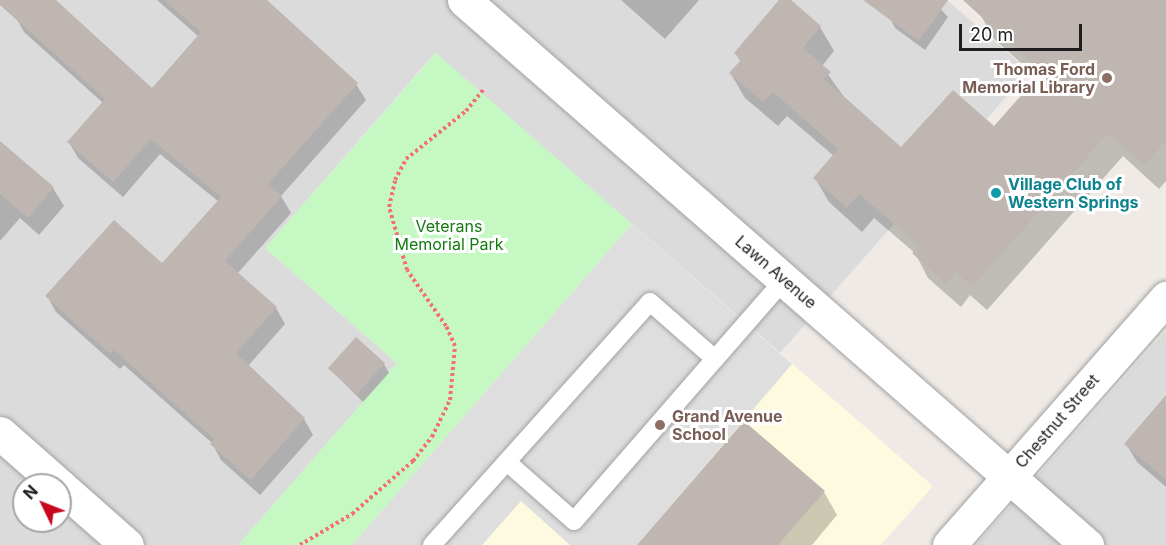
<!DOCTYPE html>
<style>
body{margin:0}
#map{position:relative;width:1166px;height:545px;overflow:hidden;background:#efeae5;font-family:Inter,sans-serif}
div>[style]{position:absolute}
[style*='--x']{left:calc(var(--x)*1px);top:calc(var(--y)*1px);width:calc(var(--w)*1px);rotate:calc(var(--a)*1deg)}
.residential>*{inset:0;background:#dcdbdc}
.education>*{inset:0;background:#fefadf}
.park>*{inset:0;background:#c5f8c3}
.parking>*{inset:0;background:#dedede}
.shadow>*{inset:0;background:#0003}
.building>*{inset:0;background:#bfb5b1;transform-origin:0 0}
.path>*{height:4px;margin-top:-2px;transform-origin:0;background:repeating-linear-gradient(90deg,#f57072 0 3px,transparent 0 6px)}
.roads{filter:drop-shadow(0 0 2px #a2a2a2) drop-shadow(0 0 2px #a2a2a2)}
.lane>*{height:18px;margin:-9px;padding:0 9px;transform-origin:9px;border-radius:9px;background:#fff}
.street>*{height:33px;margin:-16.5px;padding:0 16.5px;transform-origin:16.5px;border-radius:16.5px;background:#fff}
.dots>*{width:16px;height:16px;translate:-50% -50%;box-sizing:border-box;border:3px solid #fff;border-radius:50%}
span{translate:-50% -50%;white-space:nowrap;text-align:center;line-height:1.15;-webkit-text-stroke:6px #fff;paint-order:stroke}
.education-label{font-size:16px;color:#785e54;font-weight:700}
.right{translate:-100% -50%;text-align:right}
.left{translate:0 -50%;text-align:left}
.culture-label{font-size:16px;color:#0d838f;font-weight:700}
.park-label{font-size:16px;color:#137a0f}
.street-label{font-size:16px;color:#1e1e1e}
.north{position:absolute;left:12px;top:473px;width:60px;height:60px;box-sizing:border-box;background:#fff;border:2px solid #a5a5a5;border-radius:50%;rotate:313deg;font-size:16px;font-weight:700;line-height:24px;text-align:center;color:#1e1e1e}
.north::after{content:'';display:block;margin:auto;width:21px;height:27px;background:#c6071e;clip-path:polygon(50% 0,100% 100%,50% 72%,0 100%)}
.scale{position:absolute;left:959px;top:24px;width:123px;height:27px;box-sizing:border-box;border:3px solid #1e1e1e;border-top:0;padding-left:8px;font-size:18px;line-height:21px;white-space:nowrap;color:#1e1e1e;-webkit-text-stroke:4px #fff;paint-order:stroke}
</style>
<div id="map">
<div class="residential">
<div style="clip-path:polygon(evenodd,0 0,947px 0,1029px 71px,780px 353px,435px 53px,265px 248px,397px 363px,238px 545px,0 545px,0 0,24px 485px,60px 485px,60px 521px,24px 521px,24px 485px)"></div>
<div style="clip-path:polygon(1166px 331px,1166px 545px,976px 545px)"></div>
</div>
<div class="education">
<div style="clip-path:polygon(632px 224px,933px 486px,881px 545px,352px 545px)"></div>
</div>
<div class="park">
<div style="clip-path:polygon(436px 53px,632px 224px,352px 545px,238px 545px,397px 363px,265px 248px)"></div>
</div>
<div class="parking">
<div style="clip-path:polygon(632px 224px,792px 364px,637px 545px,570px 545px,521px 501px,482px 545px,352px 545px)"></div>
</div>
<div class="shadow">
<div style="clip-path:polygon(28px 0,53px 0,152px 91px,199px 37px,157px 0,263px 0,356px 84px,366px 100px,281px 196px,291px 213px,237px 274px,276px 308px,285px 324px,248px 366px,304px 419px,313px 435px,260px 495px,221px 460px,212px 443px,124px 365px,120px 369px,56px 312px,47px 296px,162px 265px,219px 202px,160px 154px,123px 197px,78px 158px,69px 142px,103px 103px,24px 32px,15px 16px)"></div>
<div style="clip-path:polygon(621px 0,699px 0,665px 39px)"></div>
<div style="clip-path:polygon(781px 0,789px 0,820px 27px,834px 51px,822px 66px,844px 97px,901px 150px,994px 128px,1038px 78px,994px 39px,980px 14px,993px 0,1166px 0,1166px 181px,1159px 189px,1123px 156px,987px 310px,970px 295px,961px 307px,928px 278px,915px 253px,874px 218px,862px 232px,829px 202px,815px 178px,834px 156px,787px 116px,778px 126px,745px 98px,731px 74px,741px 62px,736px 54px)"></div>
<div style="clip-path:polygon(903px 0,932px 0,948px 17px,925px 50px,895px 28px,890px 18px)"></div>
<div style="clip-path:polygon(0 143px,53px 188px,64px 206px,39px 235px,20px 218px,0 241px)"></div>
<div style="clip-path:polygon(384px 364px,389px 373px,363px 402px,330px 369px)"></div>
<div style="clip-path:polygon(1166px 398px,1166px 487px,1137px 462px,1126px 444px)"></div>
<div style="clip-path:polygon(824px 492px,837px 515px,812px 545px,639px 545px)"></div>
</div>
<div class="building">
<div style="clip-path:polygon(0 0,56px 0,152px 88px,201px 32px,164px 0,267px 0,358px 83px,268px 184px,282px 196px,225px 261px,277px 307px,236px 353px,305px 418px,251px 480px,210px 444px,214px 439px,114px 350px,110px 354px,45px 296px,114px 220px,162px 263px,221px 197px,151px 139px,113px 182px,67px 142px,105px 99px,0 5px)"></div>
<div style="clip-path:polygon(779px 0,791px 0,821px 26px,803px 48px,831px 72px,824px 79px,901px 147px,953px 90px,994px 126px,1042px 72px,963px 0,1166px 0,1166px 141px,1144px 165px,1108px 133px,972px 287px,956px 272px,946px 284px,912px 253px,920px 246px,859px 194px,847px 208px,813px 178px,838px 149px,773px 92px,763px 102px,729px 73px,741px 60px,734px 53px)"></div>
<div style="clip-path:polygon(863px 0,948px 0,919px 41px)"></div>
<div style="clip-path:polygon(0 141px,54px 187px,28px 218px,0 194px)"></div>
<div style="left:356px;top:337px;width:39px;height:42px;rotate:42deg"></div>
<div style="clip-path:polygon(1166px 395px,1166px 480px,1124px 444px)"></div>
<div style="clip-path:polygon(744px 421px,825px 491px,778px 545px,637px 545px)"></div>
</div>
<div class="path">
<div style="--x:300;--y:545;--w:61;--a:-30.8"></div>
<div style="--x:352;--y:514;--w:81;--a:-41"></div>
<div style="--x:413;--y:461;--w:31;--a:-52"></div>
<div style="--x:432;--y:437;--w:41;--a:-64.1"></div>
<div style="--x:450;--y:400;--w:54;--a:-84.7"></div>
<div style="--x:455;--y:346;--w:22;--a:-114"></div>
<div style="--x:446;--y:326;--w:68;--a:-124.9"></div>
<div style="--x:407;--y:270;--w:66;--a:-105.9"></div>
<div style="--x:389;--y:207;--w:28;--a:-77"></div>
<div style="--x:395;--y:180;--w:24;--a:-62"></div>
<div style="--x:406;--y:159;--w:77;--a:-38.7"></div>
<div style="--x:466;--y:111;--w:28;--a:-51"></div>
</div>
<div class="roads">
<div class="lane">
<div style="--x:507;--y:462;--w:89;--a:41.4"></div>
<div style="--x:574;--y:521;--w:215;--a:-49"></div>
<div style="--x:432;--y:545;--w:326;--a:-48.1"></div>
<div style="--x:650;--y:302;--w:86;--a:41.2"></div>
<div style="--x:715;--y:359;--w:105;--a:-48.9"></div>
</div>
<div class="street">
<div style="--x:464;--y:0;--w:828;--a:41.18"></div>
<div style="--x:0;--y:433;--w:79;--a:41.4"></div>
<div style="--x:60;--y:486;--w:89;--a:41.4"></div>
<div style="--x:949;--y:545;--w:329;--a:-48.7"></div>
</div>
</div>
<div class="dots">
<div style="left:1107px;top:78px;background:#8d6e63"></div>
<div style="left:996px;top:193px;background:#0f9aa8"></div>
<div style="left:660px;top:425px;background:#8d6e63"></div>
</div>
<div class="education-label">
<span class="right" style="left:1095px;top:78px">Thomas Ford<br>Memorial Library</span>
<span class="left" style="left:672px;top:425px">Grand Avenue<br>School</span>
</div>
<div class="culture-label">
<span class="left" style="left:1008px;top:193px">Village Club of<br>Western Springs</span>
</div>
<div class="park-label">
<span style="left:449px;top:235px">Veterans<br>Memorial Park</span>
</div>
<div class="street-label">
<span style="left:776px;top:272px;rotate:41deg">Lawn Avenue</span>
<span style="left:1057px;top:421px;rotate:-49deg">Chestnut Street</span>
</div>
<div class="north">N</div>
<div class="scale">20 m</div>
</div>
